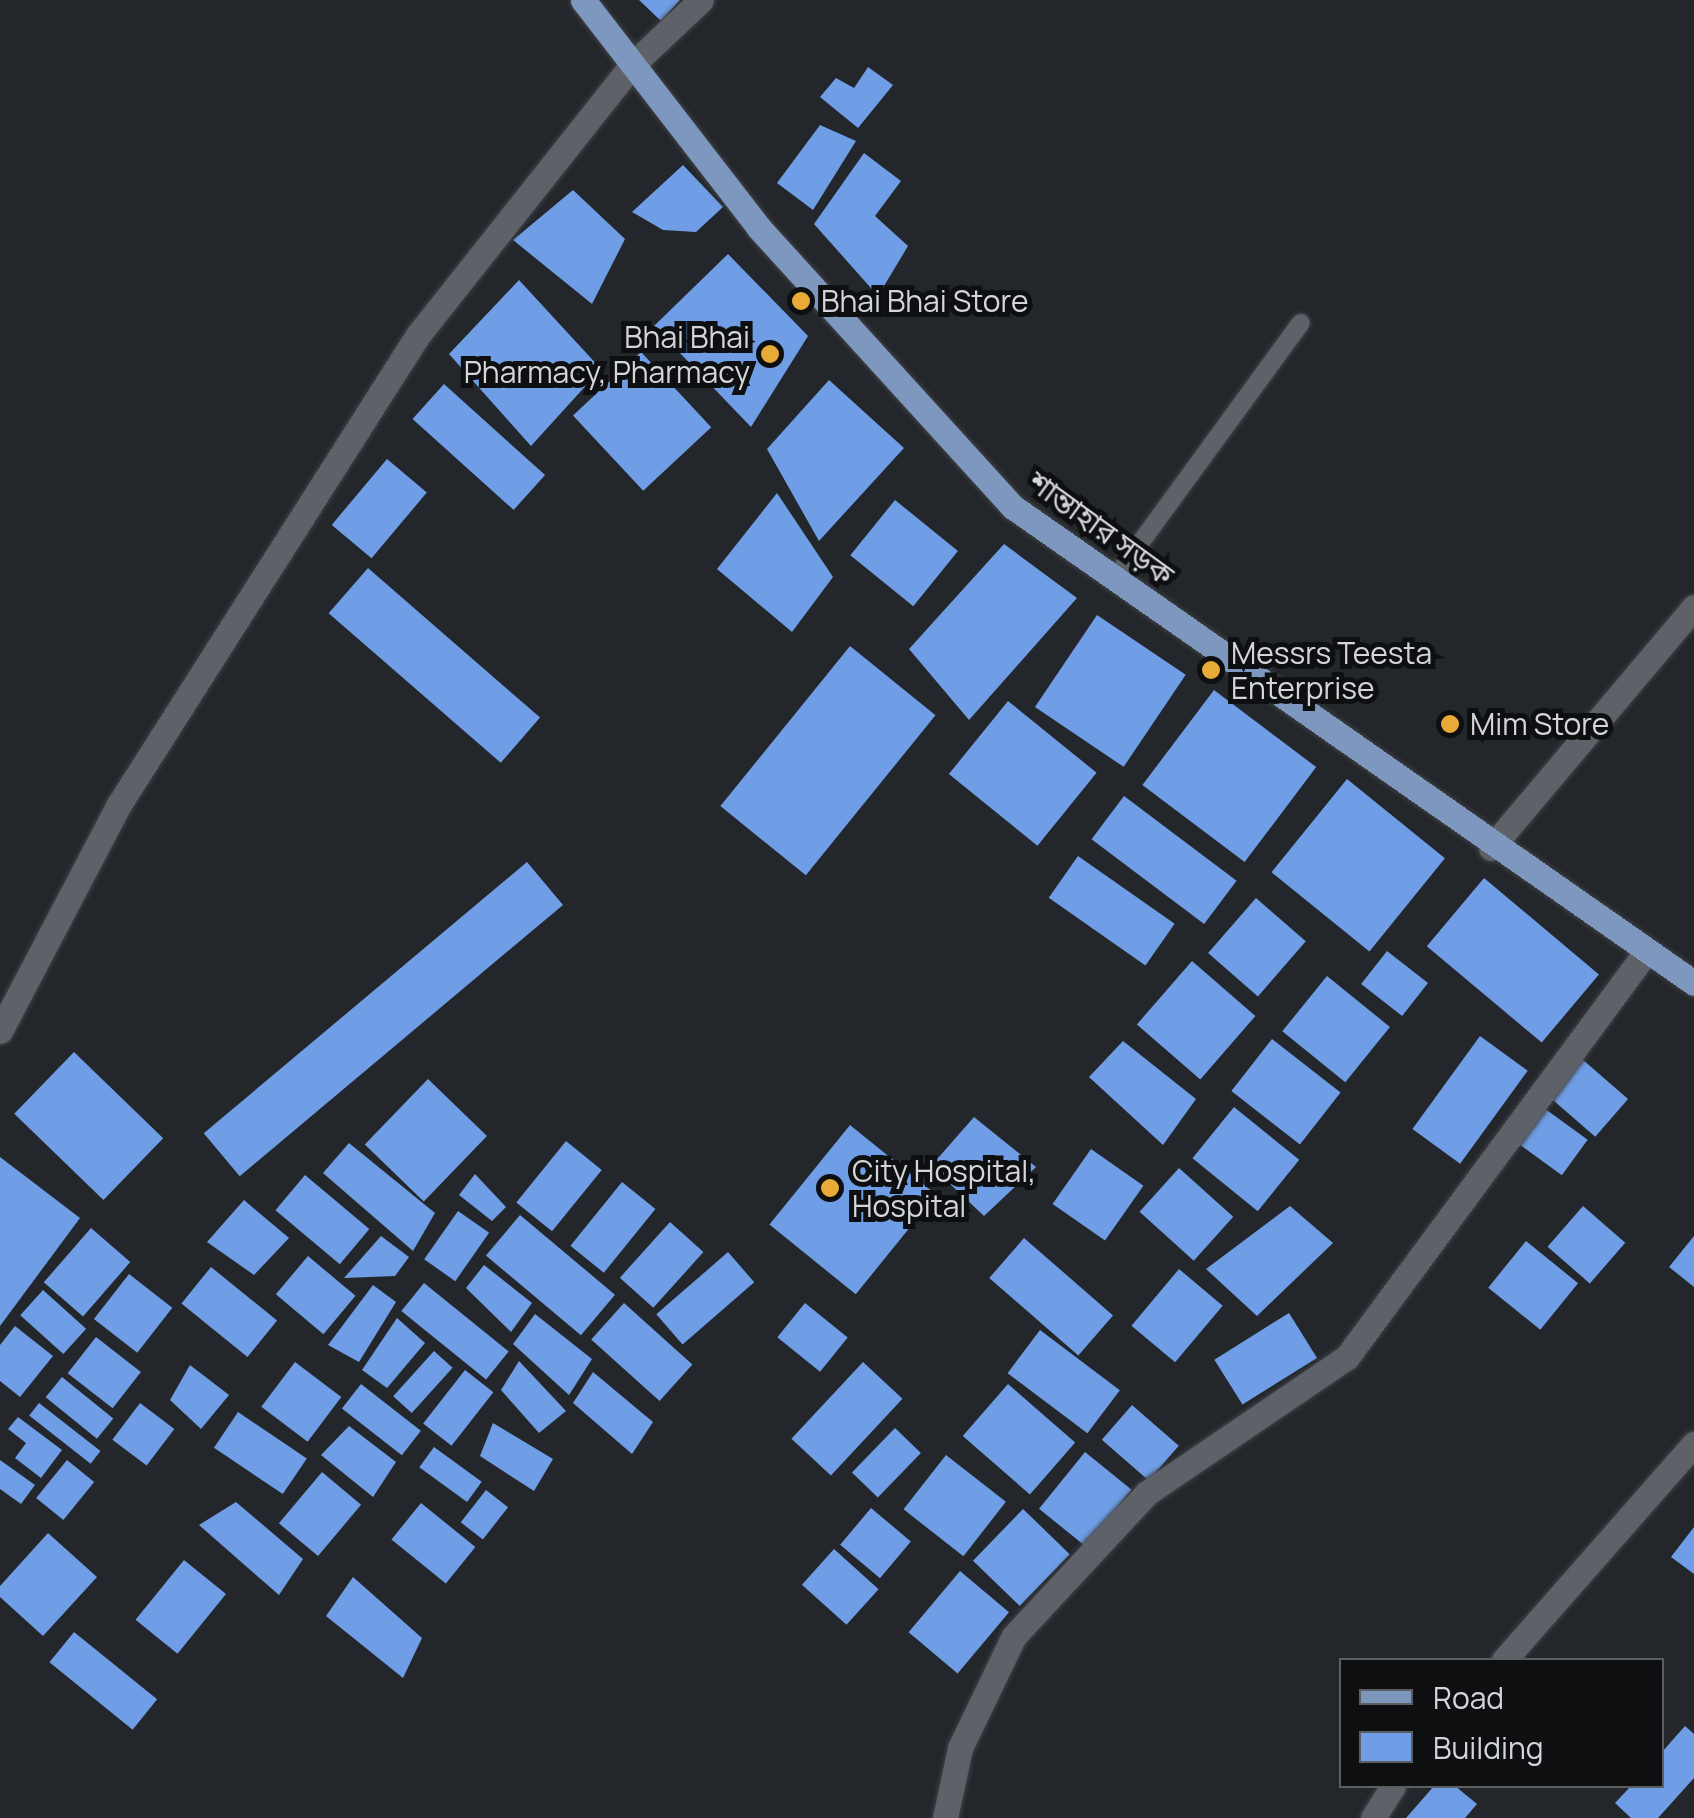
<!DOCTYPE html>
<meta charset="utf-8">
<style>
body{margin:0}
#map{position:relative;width:1694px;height:1818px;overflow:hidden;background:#23262b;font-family:Manrope,"Noto Sans Bengali",sans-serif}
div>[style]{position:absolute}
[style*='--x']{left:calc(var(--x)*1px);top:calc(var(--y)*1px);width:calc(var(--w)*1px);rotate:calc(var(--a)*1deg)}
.building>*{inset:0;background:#6f9ee6;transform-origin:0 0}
.roads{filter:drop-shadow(0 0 2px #404246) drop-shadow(0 0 2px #404246)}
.service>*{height:18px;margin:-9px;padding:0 9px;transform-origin:9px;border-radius:9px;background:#5e6268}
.minor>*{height:25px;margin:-12.5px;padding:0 12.5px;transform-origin:12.5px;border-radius:12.5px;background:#5e6268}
.tertiary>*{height:25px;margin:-12.5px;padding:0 12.5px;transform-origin:12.5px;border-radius:12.5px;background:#5e6268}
.primary>*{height:25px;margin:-12.5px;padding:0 12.5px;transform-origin:12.5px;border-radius:12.5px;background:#7d97bf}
.dots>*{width:28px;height:28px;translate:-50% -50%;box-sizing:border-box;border:5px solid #0e0f11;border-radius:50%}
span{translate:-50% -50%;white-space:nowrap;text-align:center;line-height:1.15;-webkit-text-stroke:10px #0e0f11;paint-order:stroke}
.poi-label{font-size:30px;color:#d3d5d9}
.left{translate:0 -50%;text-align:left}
.right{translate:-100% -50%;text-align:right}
.street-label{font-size:30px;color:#d3d5d9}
.legend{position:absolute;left:1339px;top:1658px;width:325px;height:130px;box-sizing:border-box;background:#0e0f11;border:2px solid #5d5e61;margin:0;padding:12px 18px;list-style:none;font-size:30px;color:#d3d5d9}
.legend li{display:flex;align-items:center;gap:20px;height:50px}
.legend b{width:50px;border:2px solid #5d5e61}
</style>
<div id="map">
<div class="building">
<div style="clip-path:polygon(639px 0,680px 0,661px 21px)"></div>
<div style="clip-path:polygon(868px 67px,893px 85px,858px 128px,820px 97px,836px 78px,854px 88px)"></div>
<div style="clip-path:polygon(820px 125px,856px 141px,813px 210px,777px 183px)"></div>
<div style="clip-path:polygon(864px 153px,901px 181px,875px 216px,908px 246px,878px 296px,814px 224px)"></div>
<div style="clip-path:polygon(683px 165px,723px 207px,696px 232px,663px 230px,632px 212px)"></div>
<div style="clip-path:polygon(573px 190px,625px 239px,592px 304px,513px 240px)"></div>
<div style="clip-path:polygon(728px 254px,808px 336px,751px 427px,654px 326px)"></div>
<div style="clip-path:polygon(519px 280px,601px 369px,531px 446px,449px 354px)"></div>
<div style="left:641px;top:352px;width:103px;height:93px;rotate:47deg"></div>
<div style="clip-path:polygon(829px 380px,904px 448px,819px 541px,767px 449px)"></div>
<div style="left:444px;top:384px;width:136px;height:47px;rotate:42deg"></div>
<div style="left:387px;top:459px;width:52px;height:86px;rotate:40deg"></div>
<div style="clip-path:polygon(777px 493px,833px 577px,792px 632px,717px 569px)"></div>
<div style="left:895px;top:500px;width:81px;height:71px;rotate:39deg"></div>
<div style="clip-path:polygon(1004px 544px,1077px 598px,969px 720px,909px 649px)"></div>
<div style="left:368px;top:568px;width:228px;height:60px;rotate:41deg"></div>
<div style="left:1097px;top:615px;width:107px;height:111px;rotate:34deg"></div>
<div style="left:850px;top:646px;width:110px;height:206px;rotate:39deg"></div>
<div style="left:1214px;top:690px;width:128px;height:119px;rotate:37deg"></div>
<div style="left:1008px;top:701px;width:114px;height:94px;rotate:39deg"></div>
<div style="left:1347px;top:779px;width:126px;height:120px;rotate:39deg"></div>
<div style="left:1124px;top:796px;width:141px;height:54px;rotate:37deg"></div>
<div style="left:1078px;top:856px;width:118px;height:51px;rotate:35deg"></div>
<div style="left:527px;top:862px;width:56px;height:422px;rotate:50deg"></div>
<div style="left:1484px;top:878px;width:150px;height:89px;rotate:40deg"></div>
<div style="left:1256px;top:898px;width:66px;height:73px;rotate:41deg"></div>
<div style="left:1387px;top:951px;width:52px;height:42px;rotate:38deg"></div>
<div style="left:1192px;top:961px;width:84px;height:84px;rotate:41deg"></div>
<div style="left:1327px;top:976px;width:81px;height:71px;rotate:39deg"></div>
<div style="left:1480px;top:1036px;width:59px;height:115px;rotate:36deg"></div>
<div style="left:1272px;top:1039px;width:87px;height:66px;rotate:38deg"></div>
<div style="clip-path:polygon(1123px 1041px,1196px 1099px,1163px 1145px,1089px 1077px)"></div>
<div style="left:74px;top:1052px;width:124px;height:86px;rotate:44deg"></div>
<div style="left:1582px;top:1059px;width:61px;height:50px;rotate:41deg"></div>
<div style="left:428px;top:1079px;width:82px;height:91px;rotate:44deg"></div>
<div style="left:1234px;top:1107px;width:84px;height:66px;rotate:39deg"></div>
<div style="left:1544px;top:1108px;width:54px;height:44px;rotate:36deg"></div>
<div style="clip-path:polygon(974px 1117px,1036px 1167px,984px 1216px,931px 1166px)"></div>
<div style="left:850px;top:1125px;width:111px;height:128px;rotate:39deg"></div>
<div style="left:566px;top:1141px;width:46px;height:79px;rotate:39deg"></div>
<div style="clip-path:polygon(349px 1143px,435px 1213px,413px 1251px,323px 1173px)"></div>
<div style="left:1091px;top:1149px;width:64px;height:67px;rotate:35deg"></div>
<div style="clip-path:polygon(0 1157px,80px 1218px,0 1326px)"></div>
<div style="left:1179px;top:1168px;width:73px;height:59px;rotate:42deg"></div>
<div style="clip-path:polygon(475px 1174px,506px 1207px,492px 1221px,459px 1195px)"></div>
<div style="left:305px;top:1175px;width:84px;height:46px;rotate:40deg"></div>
<div style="left:622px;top:1182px;width:43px;height:82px;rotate:39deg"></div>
<div style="clip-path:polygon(244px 1200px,289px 1238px,254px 1275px,207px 1242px)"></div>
<div style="clip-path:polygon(1290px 1206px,1333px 1243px,1257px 1316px,1206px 1269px)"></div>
<div style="left:1583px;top:1206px;width:56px;height:54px;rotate:41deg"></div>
<div style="left:458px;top:1211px;width:38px;height:59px;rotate:35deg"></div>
<div style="left:520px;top:1215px;width:124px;height:53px;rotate:40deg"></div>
<div style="left:670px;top:1222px;width:45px;height:75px;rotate:42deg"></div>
<div style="left:91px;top:1228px;width:52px;height:72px;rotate:41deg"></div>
<div style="clip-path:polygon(381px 1236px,409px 1257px,395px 1276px,344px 1278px)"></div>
<div style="clip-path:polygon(1694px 1236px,1694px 1287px,1669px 1267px)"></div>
<div style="left:1024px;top:1238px;width:118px;height:53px;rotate:41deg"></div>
<div style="left:1526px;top:1241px;width:67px;height:60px;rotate:39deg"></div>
<div style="left:728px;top:1252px;width:40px;height:95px;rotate:49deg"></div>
<div style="left:308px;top:1256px;width:62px;height:50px;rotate:40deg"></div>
<div style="clip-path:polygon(484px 1265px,532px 1303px,511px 1332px,466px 1288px)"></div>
<div style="left:211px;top:1267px;width:85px;height:47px;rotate:39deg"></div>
<div style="left:1179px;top:1269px;width:57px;height:74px;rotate:40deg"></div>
<div style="left:129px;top:1274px;width:55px;height:57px;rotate:38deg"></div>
<div style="left:424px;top:1283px;width:109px;height:36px;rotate:39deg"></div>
<div style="clip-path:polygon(373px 1285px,396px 1302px,359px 1362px,328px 1345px)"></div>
<div style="left:43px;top:1290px;width:58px;height:34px;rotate:42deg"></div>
<div style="left:624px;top:1303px;width:92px;height:49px;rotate:42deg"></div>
<div style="left:805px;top:1303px;width:55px;height:44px;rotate:39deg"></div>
<div style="left:1289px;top:1313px;width:53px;height:88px;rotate:58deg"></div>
<div style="clip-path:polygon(535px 1314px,592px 1359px,569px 1395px,513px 1344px)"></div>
<div style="clip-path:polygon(397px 1318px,425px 1343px,387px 1388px,362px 1370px)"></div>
<div style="clip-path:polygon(15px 1326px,53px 1356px,20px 1397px,0 1381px,0 1345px)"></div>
<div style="left:1040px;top:1330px;width:100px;height:54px;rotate:37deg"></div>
<div style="left:96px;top:1337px;width:57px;height:46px;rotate:38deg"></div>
<div style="left:434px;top:1351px;width:25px;height:61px;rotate:42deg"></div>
<div style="clip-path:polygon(519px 1361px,566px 1411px,539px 1433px,501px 1390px)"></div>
<div style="left:295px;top:1362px;width:58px;height:56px;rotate:37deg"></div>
<div style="left:863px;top:1362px;width:54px;height:105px;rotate:43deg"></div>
<div style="clip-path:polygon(190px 1365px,229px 1395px,201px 1429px,170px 1400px)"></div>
<div style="left:465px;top:1370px;width:36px;height:68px;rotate:38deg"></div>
<div style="clip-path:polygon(593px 1372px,653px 1422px,632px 1454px,573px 1403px)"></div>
<div style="left:62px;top:1377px;width:66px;height:26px;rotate:39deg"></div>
<div style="left:361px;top:1384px;width:76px;height:31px;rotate:38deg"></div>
<div style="left:1008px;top:1384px;width:89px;height:69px;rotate:41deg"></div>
<div style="left:39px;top:1403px;width:78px;height:16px;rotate:38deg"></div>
<div style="left:140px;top:1403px;width:43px;height:46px;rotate:37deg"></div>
<div style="left:1132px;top:1405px;width:62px;height:46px;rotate:41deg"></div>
<div style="left:238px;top:1412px;width:83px;height:43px;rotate:34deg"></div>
<div style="clip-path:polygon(18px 1417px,62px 1450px,41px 1478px,15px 1458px,26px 1443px,8px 1429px)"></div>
<div style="clip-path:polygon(493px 1423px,553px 1459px,534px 1491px,480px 1456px)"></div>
<div style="clip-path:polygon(349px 1426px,396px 1462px,373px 1497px,321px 1455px)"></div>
<div style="left:895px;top:1428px;width:36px;height:62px;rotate:44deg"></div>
<div style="left:434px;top:1447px;width:59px;height:25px;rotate:36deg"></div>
<div style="left:1085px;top:1452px;width:60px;height:73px;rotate:39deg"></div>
<div style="left:946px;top:1455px;width:76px;height:69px;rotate:38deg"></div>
<div style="clip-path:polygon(0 1460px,35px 1485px,21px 1504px,0 1489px)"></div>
<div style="left:67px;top:1460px;width:35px;height:49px;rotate:39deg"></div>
<div style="left:322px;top:1472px;width:51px;height:67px;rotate:40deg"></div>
<div style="left:486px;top:1490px;width:28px;height:41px;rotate:38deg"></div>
<div style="clip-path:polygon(236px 1502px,303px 1559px,279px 1595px,199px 1525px)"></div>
<div style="left:421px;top:1503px;width:70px;height:47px;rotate:39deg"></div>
<div style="left:871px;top:1508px;width:52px;height:48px;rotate:40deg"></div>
<div style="left:1023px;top:1509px;width:65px;height:72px;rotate:44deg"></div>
<div style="clip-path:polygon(1694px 1527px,1694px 1574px,1671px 1557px)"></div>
<div style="clip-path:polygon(48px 1533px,97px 1577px,43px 1636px,0 1597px,0 1586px)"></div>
<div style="left:834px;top:1549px;width:60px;height:48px;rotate:42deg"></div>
<div style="left:184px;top:1560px;width:54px;height:77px;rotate:39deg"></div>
<div style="left:960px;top:1571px;width:64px;height:80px;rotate:40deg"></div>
<div style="clip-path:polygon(353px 1577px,422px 1638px,403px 1678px,326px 1616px)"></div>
<div style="left:74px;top:1632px;width:107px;height:39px;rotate:39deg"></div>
<div style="clip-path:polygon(1685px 1726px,1694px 1734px,1694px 1778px,1658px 1818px,1631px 1818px,1615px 1803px,1631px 1786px,1662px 1786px,1662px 1752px)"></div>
<div style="clip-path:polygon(1434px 1786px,1455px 1786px,1477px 1804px,1465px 1818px,1406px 1818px)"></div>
</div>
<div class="roads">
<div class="service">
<div style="--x:1114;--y:579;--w:317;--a:-53.9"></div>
</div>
<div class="minor">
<div style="--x:633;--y:64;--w:93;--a:-43.3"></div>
<div style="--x:1491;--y:848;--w:315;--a:-49.9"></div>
<div style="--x:1504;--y:1660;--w:288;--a:-48.7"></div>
<div style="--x:945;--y:1818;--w:72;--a:-77.9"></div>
<div style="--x:960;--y:1748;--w:124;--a:-64.3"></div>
<div style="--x:1014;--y:1636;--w:195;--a:-47.1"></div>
<div style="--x:1147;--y:1493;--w:242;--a:-34.2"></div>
<div style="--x:1347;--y:1357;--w:503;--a:-53.56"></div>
<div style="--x:1373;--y:1818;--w:38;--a:-58"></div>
</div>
<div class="tertiary">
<div style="--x:0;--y:1031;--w:254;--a:-62.3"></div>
<div style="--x:118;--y:806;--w:558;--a:-57.51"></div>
<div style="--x:418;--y:335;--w:346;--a:-51.6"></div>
</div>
<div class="primary">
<div style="--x:583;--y:0;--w:288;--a:52.3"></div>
<div style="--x:759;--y:228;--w:377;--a:47.7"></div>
<div style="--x:1013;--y:507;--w:831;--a:34.95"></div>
</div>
</div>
<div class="dots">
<div style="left:801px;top:301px;background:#e9ab37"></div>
<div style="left:770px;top:354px;background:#e9ab37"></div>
<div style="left:1211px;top:670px;background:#e9ab37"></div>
<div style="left:1450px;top:724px;background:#e9ab37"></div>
<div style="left:830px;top:1188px;background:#e9ab37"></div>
</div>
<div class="poi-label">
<span class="left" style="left:821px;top:301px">Bhai Bhai Store</span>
<span class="right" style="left:750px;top:354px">Bhai Bhai<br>Pharmacy, Pharmacy</span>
<span class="left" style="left:1231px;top:670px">Messrs Teesta<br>Enterprise</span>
<span class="left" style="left:1470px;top:724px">Mim Store</span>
<span class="left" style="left:852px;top:1188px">City Hospital,<br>Hospital</span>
</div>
<div class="street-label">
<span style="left:1101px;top:528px;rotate:36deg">শান্তাহার সড়ক</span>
</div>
<ul class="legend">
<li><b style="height:12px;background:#7d97bf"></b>Road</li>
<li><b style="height:28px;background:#6f9ee6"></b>Building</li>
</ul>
</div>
